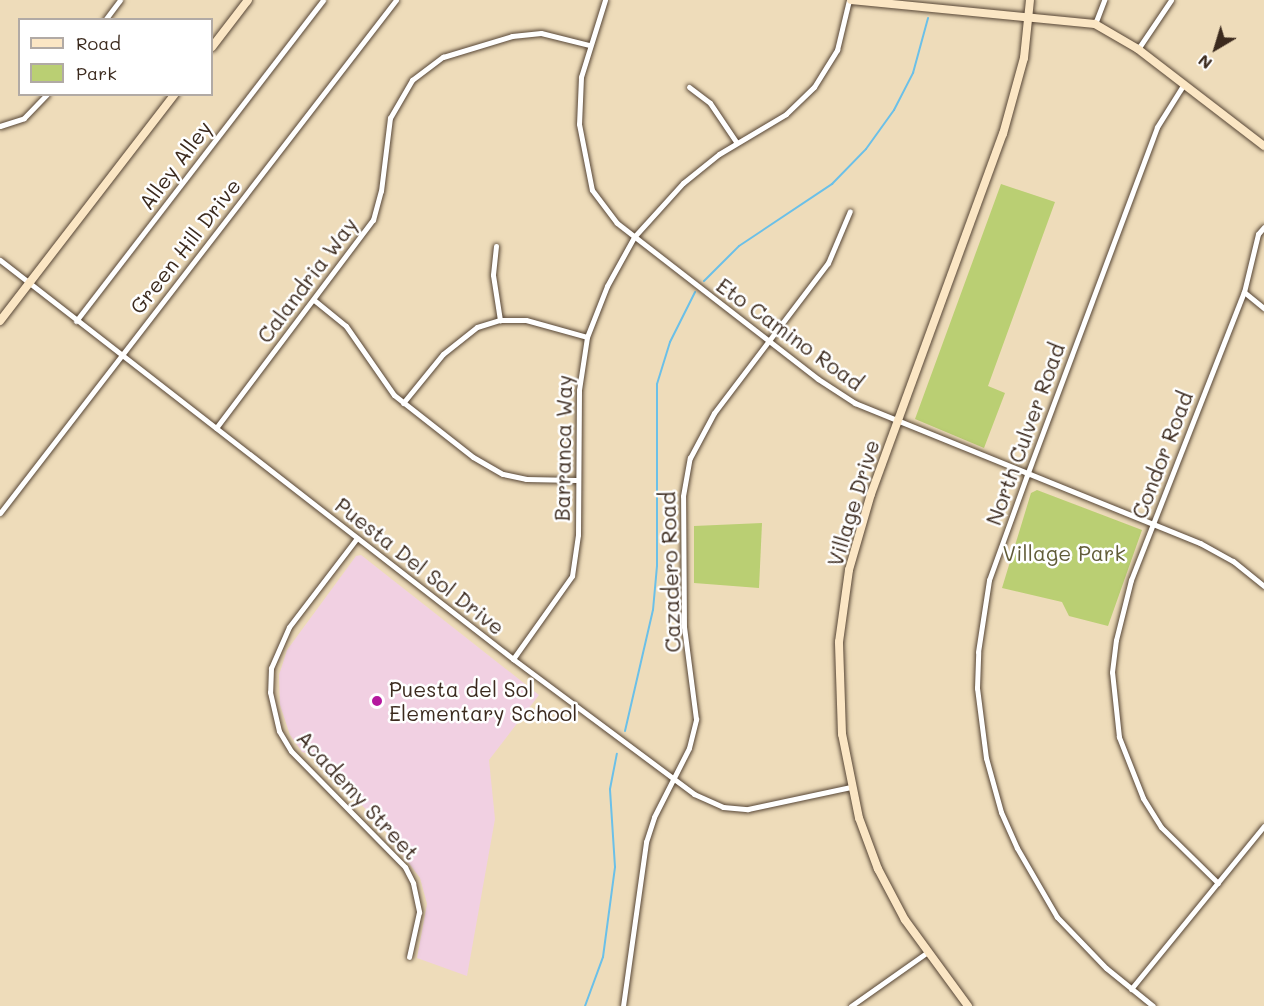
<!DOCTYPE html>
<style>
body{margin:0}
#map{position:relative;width:1264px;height:1006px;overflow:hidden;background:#eedcba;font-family:Mali,sans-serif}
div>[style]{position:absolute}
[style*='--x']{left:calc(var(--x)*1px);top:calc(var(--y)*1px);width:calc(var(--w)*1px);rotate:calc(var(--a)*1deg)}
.built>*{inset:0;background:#f1d0e2}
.green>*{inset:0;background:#bacf73}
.stream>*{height:2px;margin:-1px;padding:0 1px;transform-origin:1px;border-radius:1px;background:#6bc0e8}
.roads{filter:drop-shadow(0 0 2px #564535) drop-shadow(0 0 2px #564535)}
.street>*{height:5px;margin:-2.5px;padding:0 2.5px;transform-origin:2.5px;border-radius:2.5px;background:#fff}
.secondary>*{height:8px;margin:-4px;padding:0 4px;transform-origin:4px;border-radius:4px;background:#fbe6c4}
.dots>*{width:16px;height:16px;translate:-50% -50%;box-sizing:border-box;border:3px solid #fff;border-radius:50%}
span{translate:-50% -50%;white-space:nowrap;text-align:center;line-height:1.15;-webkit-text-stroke:5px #fff;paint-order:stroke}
.street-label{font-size:21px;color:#3b2a1e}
.park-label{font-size:21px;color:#615c38}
.poi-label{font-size:21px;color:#3b2a1e}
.left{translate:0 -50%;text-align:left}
.legend{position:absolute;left:18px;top:18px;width:195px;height:78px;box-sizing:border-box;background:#fff;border:2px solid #b1aaa5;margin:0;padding:8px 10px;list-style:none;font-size:18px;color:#3b2a1e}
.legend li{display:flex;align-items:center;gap:12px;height:30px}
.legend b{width:30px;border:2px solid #b1aaa5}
.north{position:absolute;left:1186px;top:18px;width:60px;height:60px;-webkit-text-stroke:4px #fff;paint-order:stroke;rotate:218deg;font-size:16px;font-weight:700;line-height:24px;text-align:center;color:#3b2a1e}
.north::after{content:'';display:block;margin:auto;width:21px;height:27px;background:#3b2a1e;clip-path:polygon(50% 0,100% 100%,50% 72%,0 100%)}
</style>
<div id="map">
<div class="built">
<div style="clip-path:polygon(361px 555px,539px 695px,489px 760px,495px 819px,467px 976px,417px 958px,427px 904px,420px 878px,376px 819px,309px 754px,302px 752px,290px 735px,280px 705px,279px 675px,287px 650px,356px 556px)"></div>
</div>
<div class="green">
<div style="clip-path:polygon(1001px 184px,1055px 202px,988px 386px,1005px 393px,984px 448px,915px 419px)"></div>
<div style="clip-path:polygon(1037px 490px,1142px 530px,1108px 626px,1069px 616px,1062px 602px,1002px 588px,1031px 493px)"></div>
<div style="clip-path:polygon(762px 523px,759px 588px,694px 583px,694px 526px)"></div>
</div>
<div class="stream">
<div style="--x:704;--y:281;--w:49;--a:-45"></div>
<div style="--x:739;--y:246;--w:112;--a:-33.7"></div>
<div style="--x:832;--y:184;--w:49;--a:-45.8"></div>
<div style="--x:866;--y:149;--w:48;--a:-54.3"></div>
<div style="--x:894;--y:110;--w:42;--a:-62.8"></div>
<div style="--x:913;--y:73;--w:57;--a:-74.7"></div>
<div style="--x:625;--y:731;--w:124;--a:-77"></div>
<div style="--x:653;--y:610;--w:44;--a:-84.8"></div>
<div style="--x:657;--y:566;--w:182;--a:-90"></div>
<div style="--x:657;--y:384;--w:44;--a:-72.8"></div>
<div style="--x:670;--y:342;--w:56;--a:-63.4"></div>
<div style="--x:585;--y:1006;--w:52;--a:-69.8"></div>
<div style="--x:603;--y:957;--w:91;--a:-82.4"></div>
<div style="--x:615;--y:867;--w:78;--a:-93.7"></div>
<div style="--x:610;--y:789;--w:36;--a:-79"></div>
</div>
<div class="roads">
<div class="street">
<div style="--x:605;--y:0;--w:81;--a:107.3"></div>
<div style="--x:581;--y:77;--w:47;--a:92.4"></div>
<div style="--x:579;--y:124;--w:67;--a:78.9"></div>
<div style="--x:592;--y:190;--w:41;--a:52.9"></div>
<div style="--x:617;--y:223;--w:254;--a:37.8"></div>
<div style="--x:818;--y:379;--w:44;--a:33"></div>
<div style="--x:855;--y:403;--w:372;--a:22.1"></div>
<div style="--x:1200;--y:543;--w:38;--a:29"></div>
<div style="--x:1233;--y:561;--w:40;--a:39"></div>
<div style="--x:105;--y:20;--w:25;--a:-53"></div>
<div style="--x:1095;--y:24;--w:26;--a:-69"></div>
<div style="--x:1138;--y:49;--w:59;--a:-56"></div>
<div style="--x:689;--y:87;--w:26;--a:37"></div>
<div style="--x:710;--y:103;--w:48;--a:56"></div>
<div style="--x:0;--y:126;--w:25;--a:-18"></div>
<div style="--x:24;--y:118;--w:33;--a:-46"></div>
<div style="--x:496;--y:246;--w:29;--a:96"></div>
<div style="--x:493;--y:275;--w:46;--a:81.2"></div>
<div style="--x:0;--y:260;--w:650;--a:37.87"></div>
<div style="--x:513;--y:659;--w:226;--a:36.7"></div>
<div style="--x:694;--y:794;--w:32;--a:24"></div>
<div style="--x:723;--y:807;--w:25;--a:5"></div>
<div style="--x:748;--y:809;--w:105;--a:-12.1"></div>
<div style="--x:1244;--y:292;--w:26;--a:39"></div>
<div style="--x:314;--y:300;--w:41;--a:39.1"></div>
<div style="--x:346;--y:326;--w:84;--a:55.2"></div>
<div style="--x:394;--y:395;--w:100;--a:38.1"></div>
<div style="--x:473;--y:457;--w:34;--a:30"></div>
<div style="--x:503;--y:474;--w:24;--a:12"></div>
<div style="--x:526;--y:479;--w:50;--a:1.1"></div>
<div style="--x:76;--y:321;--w:405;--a:-52.4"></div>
<div style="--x:403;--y:403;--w:63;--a:-50.8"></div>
<div style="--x:443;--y:354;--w:43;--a:-38.5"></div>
<div style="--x:477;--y:327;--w:24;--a:-17"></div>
<div style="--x:500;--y:320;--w:26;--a:0"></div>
<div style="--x:526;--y:320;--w:63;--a:15.6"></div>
<div style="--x:216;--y:428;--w:261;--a:-53"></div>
<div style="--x:373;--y:220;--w:30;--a:-75"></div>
<div style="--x:381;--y:191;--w:74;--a:-83"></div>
<div style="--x:390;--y:118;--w:44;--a:-59.9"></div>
<div style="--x:412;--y:80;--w:39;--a:-37"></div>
<div style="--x:443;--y:57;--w:72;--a:-16.9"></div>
<div style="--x:512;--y:36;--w:29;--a:-6"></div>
<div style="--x:541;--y:33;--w:49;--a:14"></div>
<div style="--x:0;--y:513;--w:648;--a:-52.33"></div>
<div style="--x:357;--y:538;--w:112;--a:127.4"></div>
<div style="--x:289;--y:627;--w:45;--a:113.7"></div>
<div style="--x:271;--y:668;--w:24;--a:92"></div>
<div style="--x:270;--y:692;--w:40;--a:77"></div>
<div style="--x:279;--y:731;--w:23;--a:59"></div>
<div style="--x:291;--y:751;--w:163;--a:45.5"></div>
<div style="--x:405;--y:867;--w:18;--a:63"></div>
<div style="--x:413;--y:883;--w:30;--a:78"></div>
<div style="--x:419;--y:912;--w:46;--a:102.5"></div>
<div style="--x:513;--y:659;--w:102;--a:-54.6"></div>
<div style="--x:572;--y:576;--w:41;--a:-81.7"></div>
<div style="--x:578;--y:535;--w:145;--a:-89.6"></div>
<div style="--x:579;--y:390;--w:54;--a:-81.4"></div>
<div style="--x:587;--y:337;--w:55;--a:-68.6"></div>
<div style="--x:607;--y:286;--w:56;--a:-61.1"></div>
<div style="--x:634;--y:237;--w:73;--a:-47.8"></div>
<div style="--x:683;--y:183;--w:46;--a:-38.9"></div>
<div style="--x:719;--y:154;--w:78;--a:-30.8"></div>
<div style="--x:786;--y:114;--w:39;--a:-44"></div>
<div style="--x:814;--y:87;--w:44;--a:-58.1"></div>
<div style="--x:837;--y:50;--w:51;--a:-76.5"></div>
<div style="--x:1218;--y:883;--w:80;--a:-135.5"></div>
<div style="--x:1161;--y:827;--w:34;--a:-122"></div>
<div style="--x:1143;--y:798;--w:66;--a:-111.5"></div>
<div style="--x:1119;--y:737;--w:65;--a:-96.1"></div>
<div style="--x:1112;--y:672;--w:32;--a:-83"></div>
<div style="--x:1116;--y:640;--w:62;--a:-76"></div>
<div style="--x:1131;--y:580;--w:309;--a:-68.6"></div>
<div style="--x:1244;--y:292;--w:60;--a:-76.4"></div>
<div style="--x:1258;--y:234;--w:9;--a:-49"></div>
<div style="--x:1131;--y:989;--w:210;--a:-50.8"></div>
<div style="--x:623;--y:1006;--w:166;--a:-82"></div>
<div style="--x:646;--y:842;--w:26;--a:-72"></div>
<div style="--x:654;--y:817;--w:77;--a:-63.1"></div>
<div style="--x:689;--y:748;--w:30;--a:-76"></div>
<div style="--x:696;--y:719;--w:93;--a:-97.4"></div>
<div style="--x:684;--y:627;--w:131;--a:-90.4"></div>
<div style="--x:683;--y:496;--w:39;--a:-80"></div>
<div style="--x:690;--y:458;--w:51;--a:-61.9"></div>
<div style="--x:714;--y:413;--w:188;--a:-52.8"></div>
<div style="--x:828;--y:263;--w:56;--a:-67.1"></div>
<div style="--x:851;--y:1006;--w:92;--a:-35.2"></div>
<div style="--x:1153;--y:1006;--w:60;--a:-141"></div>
<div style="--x:1106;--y:968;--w:71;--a:-133.9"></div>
<div style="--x:1057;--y:917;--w:80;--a:-120.1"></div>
<div style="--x:1017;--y:848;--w:39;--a:-114"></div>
<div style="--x:1001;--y:812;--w:56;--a:-105.5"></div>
<div style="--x:986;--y:758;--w:71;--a:-97.3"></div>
<div style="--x:977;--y:688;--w:36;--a:-88"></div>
<div style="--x:978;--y:652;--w:73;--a:-81.3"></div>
<div style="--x:989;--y:580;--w:112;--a:-70.1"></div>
<div style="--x:1027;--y:475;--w:371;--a:-69.5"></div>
<div style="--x:1157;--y:127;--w:51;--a:-57.9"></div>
</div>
<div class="secondary">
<div style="--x:851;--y:0;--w:245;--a:5.6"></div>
<div style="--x:1095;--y:24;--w:50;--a:30.2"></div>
<div style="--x:1138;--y:49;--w:159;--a:37.6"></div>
<div style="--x:212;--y:47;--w:59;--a:-52.5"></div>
<div style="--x:0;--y:321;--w:287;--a:-52.4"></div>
<div style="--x:968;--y:1006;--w:107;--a:-126.2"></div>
<div style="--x:905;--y:920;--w:58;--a:-117.9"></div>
<div style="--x:878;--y:869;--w:54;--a:-110.4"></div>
<div style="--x:859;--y:818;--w:86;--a:-101.4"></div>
<div style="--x:842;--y:734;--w:92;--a:-91.9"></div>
<div style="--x:839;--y:642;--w:73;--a:-82.1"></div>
<div style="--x:849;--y:570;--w:79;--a:-73.9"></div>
<div style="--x:871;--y:494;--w:383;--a:-69.9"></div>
<div style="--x:1003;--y:134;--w:79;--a:-74.6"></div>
<div style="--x:1024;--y:58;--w:58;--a:-84.1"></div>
</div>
</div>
<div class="dots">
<div style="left:377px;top:701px;background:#b5179e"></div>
</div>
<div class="street-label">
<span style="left:175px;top:165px;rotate:-53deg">Alley Alley</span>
<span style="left:185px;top:246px;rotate:-52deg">Green Hill Drive</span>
<span style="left:307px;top:280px;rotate:-53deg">Calandria Way</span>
<span style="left:790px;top:334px;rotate:36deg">Eto Camino Road</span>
<span style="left:1025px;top:434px;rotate:-70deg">North Culver Road</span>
<span style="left:563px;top:448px;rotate:-89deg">Barranca Way</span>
<span style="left:1162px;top:455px;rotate:-69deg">Condor Road</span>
<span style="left:853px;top:503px;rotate:-73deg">Village Drive</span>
<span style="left:420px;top:566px;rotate:38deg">Puesta Del Sol Drive</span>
<span style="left:670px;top:572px;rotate:-92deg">Cazadero Road</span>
<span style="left:358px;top:795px;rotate:47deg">Academy Street</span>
</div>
<div class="park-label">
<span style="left:1064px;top:553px">Village Park</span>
</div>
<div class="poi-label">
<span class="left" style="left:389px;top:701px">Puesta del Sol<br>Elementary School</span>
</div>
<ul class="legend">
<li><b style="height:8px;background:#fbe6c4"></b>Road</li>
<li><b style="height:16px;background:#bacf73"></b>Park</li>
</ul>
<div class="north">N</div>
</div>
